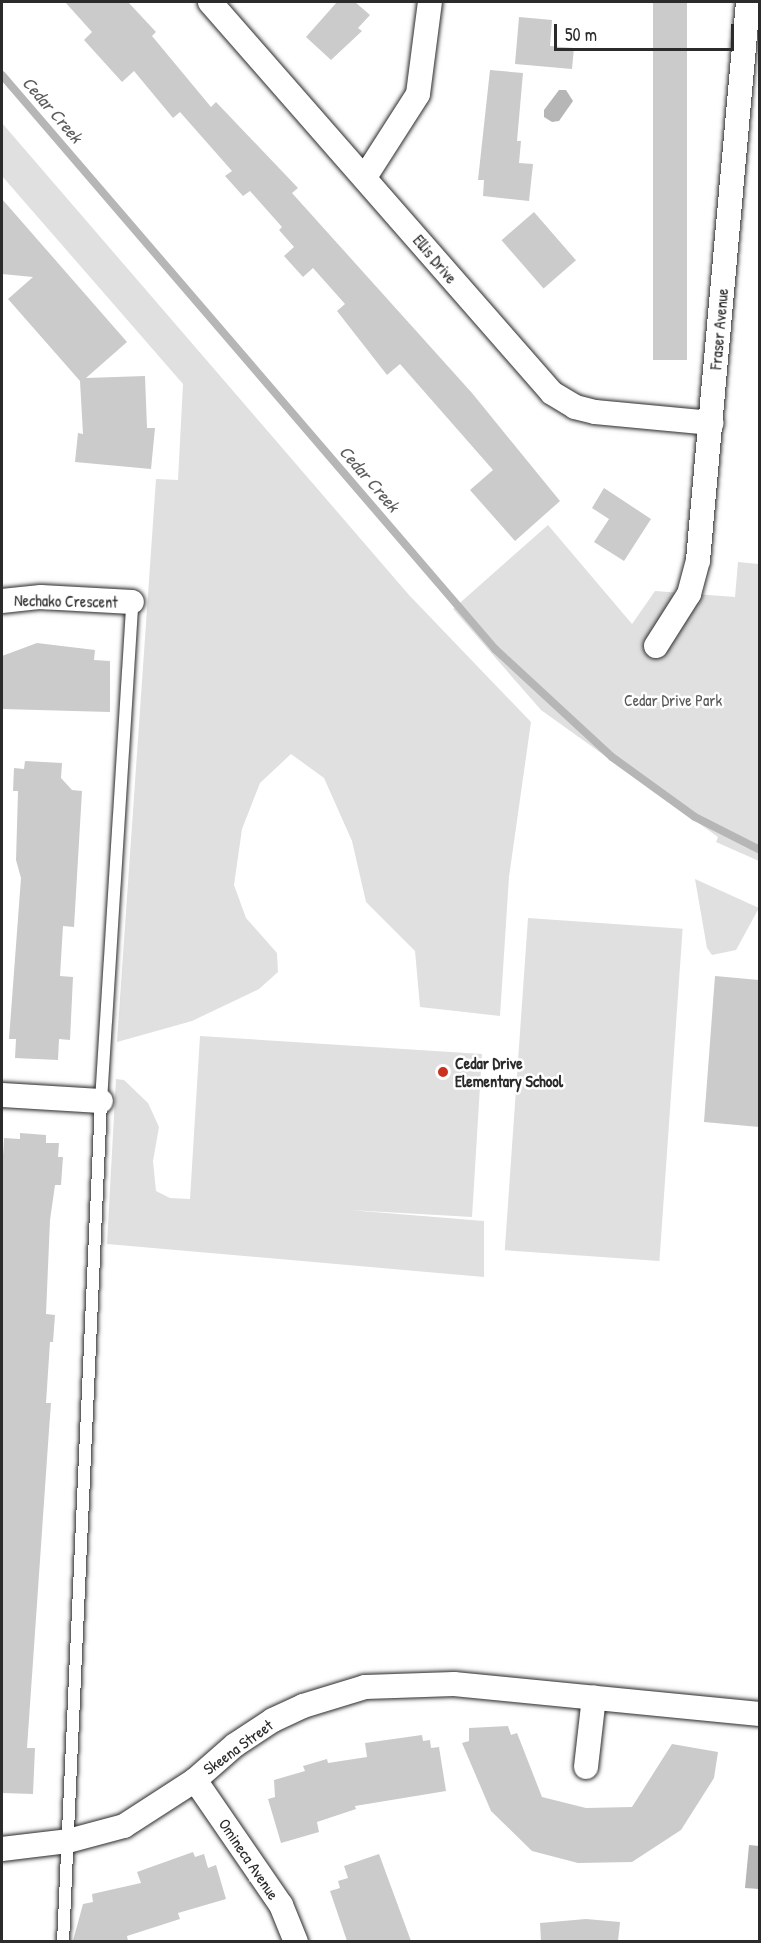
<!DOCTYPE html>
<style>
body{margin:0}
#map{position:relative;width:761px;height:1943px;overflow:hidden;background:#fff;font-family:"Patrick Hand",sans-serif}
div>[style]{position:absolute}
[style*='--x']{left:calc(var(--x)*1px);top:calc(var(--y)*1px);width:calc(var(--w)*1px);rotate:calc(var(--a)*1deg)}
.green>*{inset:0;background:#e0e0e0;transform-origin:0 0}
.water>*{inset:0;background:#b6b6b6}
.stream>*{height:8px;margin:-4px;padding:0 4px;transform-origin:4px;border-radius:4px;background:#b6b6b6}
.building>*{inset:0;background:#cbcbcb;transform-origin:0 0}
.roads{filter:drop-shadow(0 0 2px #2b2b2b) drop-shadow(0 0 2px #2b2b2b)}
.service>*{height:12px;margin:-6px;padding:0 6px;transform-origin:6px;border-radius:6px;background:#fff}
.minor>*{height:24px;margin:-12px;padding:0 12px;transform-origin:12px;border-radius:12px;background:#fff}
.dots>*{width:16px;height:16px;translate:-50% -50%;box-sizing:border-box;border:3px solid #fff;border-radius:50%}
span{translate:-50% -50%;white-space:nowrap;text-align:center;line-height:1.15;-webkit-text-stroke:5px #fff;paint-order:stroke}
.street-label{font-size:16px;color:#2b2b2b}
.park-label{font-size:16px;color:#585858}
.poi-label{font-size:16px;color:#2b2b2b;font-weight:700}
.left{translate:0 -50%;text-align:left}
.water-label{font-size:18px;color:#5c5c5c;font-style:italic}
.frame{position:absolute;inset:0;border:3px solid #2b2b2b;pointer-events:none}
.scale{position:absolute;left:554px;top:24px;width:180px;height:27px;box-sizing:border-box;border:3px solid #2b2b2b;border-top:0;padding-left:8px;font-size:18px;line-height:21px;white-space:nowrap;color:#2b2b2b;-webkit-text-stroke:4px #fff;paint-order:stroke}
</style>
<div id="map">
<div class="green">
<div style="clip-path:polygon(2px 123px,409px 595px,531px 722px,509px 877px,500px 1016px,420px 1007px,415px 951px,366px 902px,352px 841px,324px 778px,291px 754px,260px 783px,242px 829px,234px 885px,246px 918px,277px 953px,278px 972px,259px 989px,192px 1021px,117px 1042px,156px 479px,178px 480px,183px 384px,2px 176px)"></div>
<div style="clip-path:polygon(548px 525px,632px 624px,655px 591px,735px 597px,738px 562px,759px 564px,759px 861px,716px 842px,718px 837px,541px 710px,453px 609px)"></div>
<div style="clip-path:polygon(695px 879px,759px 908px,736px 950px,712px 955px,707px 948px)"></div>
<div style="left:528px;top:918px;width:155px;height:333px;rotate:4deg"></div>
<div style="clip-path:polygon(200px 1036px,482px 1054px,472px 1217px,349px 1210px,484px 1221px,484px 1277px,107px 1244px,116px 1079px,124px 1080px,148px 1103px,159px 1127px,153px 1161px,156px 1191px,170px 1198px,190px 1199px)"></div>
</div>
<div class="water">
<div style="clip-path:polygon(559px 90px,566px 90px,573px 101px,559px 121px,552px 122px,544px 117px,544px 110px)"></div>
<div style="clip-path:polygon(749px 1845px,759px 1846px,759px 1889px,745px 1888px)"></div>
</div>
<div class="stream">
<div style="--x:2;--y:75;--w:757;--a:49.34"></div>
<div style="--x:495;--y:649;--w:159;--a:42.7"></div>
<div style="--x:612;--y:757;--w:102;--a:35.9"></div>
<div style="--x:695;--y:817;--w:73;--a:26.9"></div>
</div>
<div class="building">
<div style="clip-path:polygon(65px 2px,128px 2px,156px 32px,152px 36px,211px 107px,216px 102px,298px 188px,292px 193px,472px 393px,560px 501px,515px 541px,470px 490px,493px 470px,400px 364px,387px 375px,337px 311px,345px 304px,313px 268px,303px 277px,284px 256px,294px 247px,279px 230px,282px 227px,250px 191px,243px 196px,225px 176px,232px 171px,180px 112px,173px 118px,134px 71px,122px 82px,84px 40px,92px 32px)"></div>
<div style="clip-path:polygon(337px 2px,355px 2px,370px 15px,358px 28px,362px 31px,331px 60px,306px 37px)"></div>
<div style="left:653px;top:2px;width:34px;height:358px"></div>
<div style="clip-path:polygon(519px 17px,552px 20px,550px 46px,574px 48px,572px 69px,515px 64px)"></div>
<div style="clip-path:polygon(490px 70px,523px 73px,517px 141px,521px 141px,519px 163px,533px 164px,529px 201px,483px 196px,484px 180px,478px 180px)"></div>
<div style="clip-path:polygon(2px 199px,127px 342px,86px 378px,145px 376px,147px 428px,155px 428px,151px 469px,75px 462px,78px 433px,83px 434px,80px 381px,8px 299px,33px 277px,2px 274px)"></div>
<div style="left:534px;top:212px;width:64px;height:43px;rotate:49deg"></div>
<div style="clip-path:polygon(604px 488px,651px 519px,624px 561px,594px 542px,609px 519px,592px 508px)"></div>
<div style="clip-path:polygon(37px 643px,95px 650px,94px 660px,110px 661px,110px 712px,2px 709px,2px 656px)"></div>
<div style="clip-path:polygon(25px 761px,62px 763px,61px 778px,72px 790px,82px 791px,74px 927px,63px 926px,60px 976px,73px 977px,70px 1040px,59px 1039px,58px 1060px,15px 1058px,16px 1039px,9px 1039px,21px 878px,16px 860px,18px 791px,13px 791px,14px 768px,24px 769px)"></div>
<div style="clip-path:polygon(715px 976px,759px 980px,759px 1127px,704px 1122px)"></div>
<div style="clip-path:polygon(20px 1133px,46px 1135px,46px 1143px,59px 1143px,58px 1157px,63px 1157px,61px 1185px,55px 1185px,50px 1220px,46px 1314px,55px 1315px,53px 1342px,50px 1342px,46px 1403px,51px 1403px,49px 1430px,27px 1748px,35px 1748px,33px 1794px,2px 1793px,2px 1174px,4px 1138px,20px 1139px)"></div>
<div style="clip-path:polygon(508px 1726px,511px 1735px,517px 1733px,542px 1797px,586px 1808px,632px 1807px,672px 1744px,718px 1752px,714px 1778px,681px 1830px,632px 1862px,578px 1863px,532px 1851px,491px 1811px,462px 1743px,469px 1741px,469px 1728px)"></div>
<div style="clip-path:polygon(422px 1735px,423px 1741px,430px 1740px,431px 1748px,439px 1747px,446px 1791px,355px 1806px,356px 1809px,317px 1822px,319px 1832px,281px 1843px,268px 1799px,275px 1797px,274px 1780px,305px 1771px,303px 1766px,327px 1759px,328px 1763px,367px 1757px,365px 1743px)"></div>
<div style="clip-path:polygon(193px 1852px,195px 1857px,204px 1854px,208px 1868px,216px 1865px,226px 1899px,178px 1913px,180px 1919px,127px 1936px,128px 1941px,73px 1941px,83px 1904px,93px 1902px,92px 1894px,141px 1883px,137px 1872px)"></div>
<div style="clip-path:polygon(379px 1854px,411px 1941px,347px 1941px,330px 1891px,340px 1888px,338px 1881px,348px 1878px,344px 1866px)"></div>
<div style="clip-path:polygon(586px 1919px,620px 1922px,618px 1941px,541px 1941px,540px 1923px)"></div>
</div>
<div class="roads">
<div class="service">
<div style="--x:63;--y:1942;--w:842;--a:-87.41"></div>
<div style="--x:101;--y:1101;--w:500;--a:-86.4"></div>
</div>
<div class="minor">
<div style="--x:210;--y:2;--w:519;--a:48.82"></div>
<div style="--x:552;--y:393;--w:27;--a:31"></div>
<div style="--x:575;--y:407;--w:21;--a:14"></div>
<div style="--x:595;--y:412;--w:117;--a:5.4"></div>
<div style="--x:365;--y:177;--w:98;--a:-57.4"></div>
<div style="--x:418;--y:94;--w:93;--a:-82.6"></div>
<div style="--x:2;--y:601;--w:39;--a:-6"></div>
<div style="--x:41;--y:597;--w:91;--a:3.1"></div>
<div style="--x:656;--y:646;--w:62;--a:-57.6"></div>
<div style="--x:689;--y:594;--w:35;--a:-75"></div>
<div style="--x:698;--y:560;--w:560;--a:-84.88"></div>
<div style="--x:2;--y:1095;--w:99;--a:3.5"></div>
<div style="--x:586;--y:1767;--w:70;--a:-83.5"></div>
<div style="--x:195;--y:1780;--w:152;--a:55.5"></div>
<div style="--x:281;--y:1905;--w:40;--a:68"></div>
<div style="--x:2;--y:1849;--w:66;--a:-6.9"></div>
<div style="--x:68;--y:1841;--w:58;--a:-15"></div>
<div style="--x:124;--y:1826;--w:85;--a:-32.9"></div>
<div style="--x:195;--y:1780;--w:53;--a:-41.2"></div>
<div style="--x:235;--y:1745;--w:45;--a:-33.3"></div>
<div style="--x:273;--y:1720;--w:33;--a:-25"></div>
<div style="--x:303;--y:1706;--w:65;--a:-17"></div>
<div style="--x:365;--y:1687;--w:89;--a:-1.9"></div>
<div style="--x:454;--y:1684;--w:307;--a:5.6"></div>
</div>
</div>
<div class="dots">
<div style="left:443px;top:1072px;background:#c8321e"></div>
</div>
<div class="street-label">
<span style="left:435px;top:259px;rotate:50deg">Ellis Drive</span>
<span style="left:719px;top:329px;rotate:-85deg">Fraser Avenue</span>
<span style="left:66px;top:601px;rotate:1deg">Nechako Crescent</span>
<span style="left:238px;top:1747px;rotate:-36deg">Skeena Street</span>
<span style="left:249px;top:1859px;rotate:56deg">Omineca Avenue</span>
</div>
<div class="park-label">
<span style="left:673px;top:700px">Cedar Drive Park</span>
</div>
<div class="poi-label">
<span class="left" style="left:455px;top:1072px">Cedar Drive<br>Elementary School</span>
</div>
<div class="water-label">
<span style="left:52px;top:110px;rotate:49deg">Cedar Creek</span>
<span style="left:369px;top:479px;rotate:49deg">Cedar Creek</span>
</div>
<div class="frame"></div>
<div class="scale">50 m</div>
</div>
